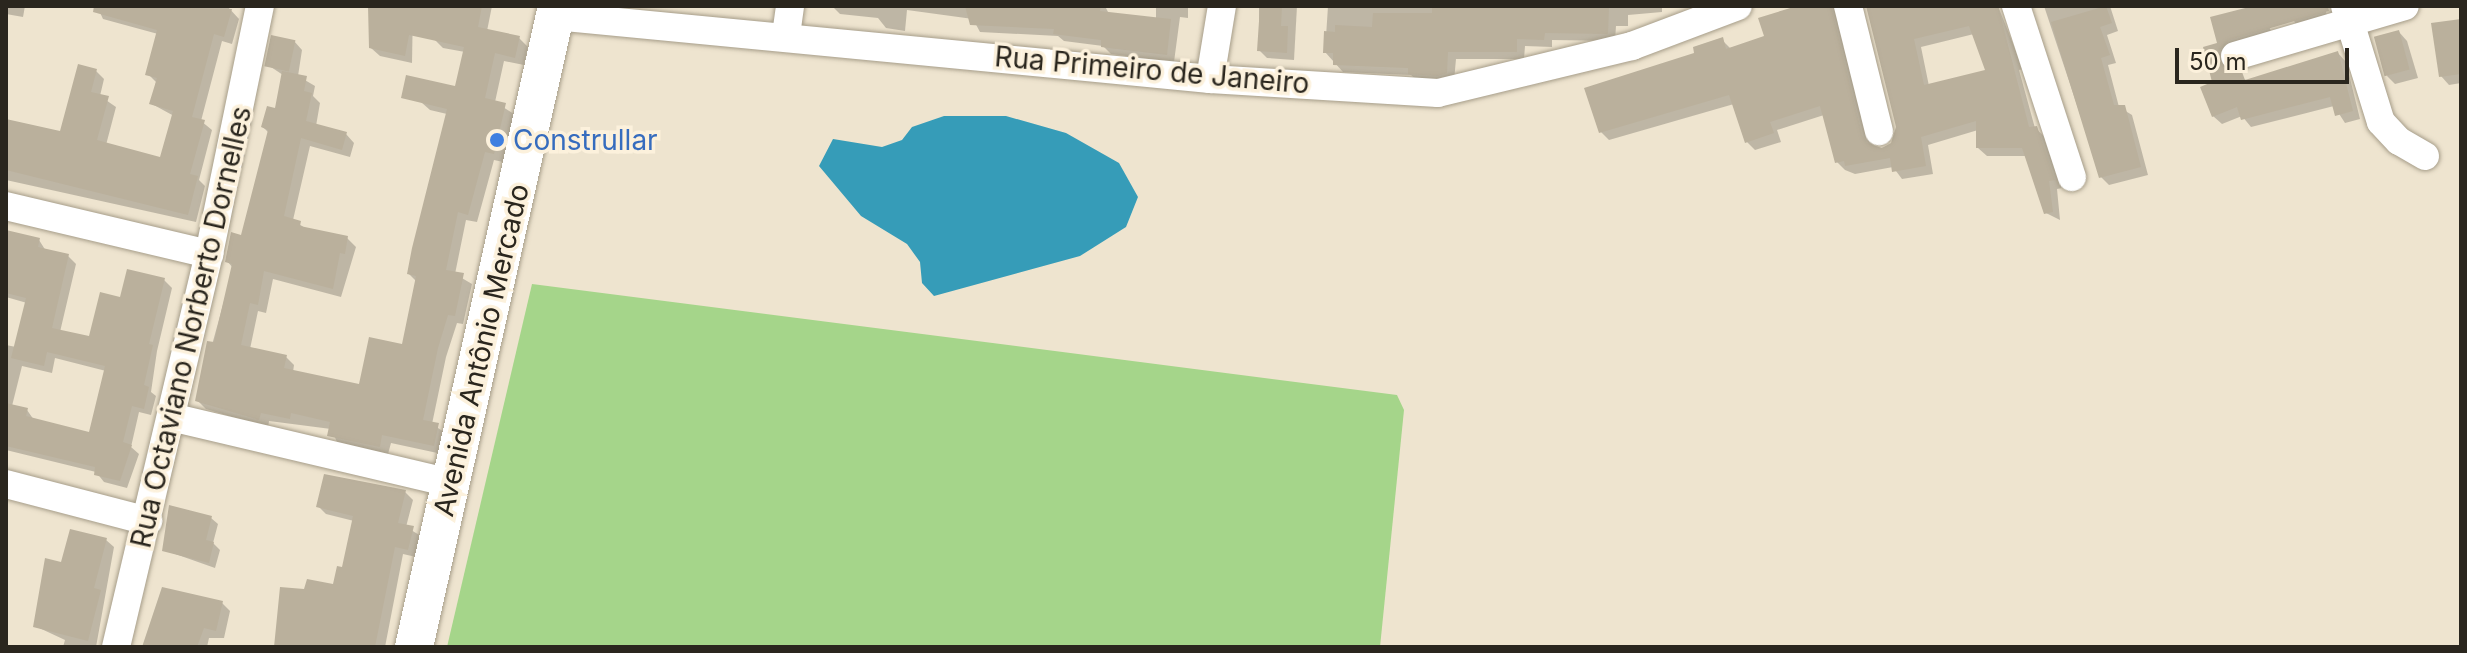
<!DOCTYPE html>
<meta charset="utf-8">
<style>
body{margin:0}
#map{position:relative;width:2467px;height:653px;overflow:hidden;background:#eee4cf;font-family:Inter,sans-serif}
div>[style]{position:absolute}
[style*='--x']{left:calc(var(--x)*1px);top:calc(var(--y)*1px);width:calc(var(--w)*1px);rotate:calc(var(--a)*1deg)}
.green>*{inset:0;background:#a5d58a}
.water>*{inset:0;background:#369cb8}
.shadow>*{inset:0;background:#0003}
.building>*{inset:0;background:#bab09c;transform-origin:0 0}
.roads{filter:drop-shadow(0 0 2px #a69d89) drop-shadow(0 0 2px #a69d89)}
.street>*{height:28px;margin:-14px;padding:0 14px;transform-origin:14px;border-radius:14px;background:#fff}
.secondary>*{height:38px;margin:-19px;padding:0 19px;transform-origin:19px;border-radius:19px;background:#fff}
.dots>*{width:22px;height:22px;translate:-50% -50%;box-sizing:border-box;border:4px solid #fcf1dc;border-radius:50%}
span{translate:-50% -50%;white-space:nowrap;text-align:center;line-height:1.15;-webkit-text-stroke:7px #fcf1dc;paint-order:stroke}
.street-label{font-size:28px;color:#2a261e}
.shop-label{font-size:28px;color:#366cbe}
.left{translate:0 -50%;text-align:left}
.frame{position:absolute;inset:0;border:8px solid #2a261e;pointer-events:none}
.scale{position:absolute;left:2175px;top:48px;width:174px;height:36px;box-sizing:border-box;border:4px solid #2a261e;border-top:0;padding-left:10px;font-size:24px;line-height:28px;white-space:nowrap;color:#2a261e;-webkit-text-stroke:6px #fcf1dc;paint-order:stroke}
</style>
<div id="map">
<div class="green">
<div style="clip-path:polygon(532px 284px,1397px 395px,1404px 410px,1380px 647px,447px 647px)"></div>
</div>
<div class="water">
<div style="clip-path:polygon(944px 116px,1006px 116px,1066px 133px,1119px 163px,1138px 197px,1126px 227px,1080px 256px,934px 296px,922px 283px,920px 262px,907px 244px,861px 216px,819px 166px,833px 139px,882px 147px,902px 140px,912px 127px)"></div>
</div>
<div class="shadow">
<div style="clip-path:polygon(6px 6px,25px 6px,23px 17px,6px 14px)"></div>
<div style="clip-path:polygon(97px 6px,227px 6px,239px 19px,232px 44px,222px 41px,201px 121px,212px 130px,199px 180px,205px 186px,196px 222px,6px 180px,6px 133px,62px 133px,96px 71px,104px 79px,100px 96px,116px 107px,106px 145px,162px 160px,174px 116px,152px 104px,156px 82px,148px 74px,158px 34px,103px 19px)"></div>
<div style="clip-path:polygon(370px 6px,413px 6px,412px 63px,380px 56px,371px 48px)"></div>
<div style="clip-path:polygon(442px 6px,492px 6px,487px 31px,519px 38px,528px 47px,524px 65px,504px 61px,495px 102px,514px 114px,503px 162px,494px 160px,477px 222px,466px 220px,455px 274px,472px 284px,463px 324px,457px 323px,446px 357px,432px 424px,447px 434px,442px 454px,391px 443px,388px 454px,338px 444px,331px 429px,269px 421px,268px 428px,206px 409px,197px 400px,233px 268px,227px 261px,243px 237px,269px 133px,263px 127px,276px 111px,283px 75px,268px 65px,294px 41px,302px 50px,298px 76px,315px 86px,313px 96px,320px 103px,316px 126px,346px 134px,354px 143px,350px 157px,310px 146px,293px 220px,308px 230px,347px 238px,356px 247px,341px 297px,273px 279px,266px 313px,258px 311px,250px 349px,286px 357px,294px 365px,293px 372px,360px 386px,403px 346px,417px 282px,409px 274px,447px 114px,430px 110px,421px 102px,457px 88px,465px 52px,443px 48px,434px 39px)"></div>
<div style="clip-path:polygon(832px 6px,1105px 6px,1109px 14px,1156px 20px,1156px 6px,1188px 6px,1188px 18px,1180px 17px,1174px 62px,1111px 54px,1103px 46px,1064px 41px,1058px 36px,980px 32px,973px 19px,907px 10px,905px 31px,886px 28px,878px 18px,840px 14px)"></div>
<div style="clip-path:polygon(1259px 6px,1297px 6px,1294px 60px,1267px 58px,1259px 50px)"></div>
<div style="clip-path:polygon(1328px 6px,1662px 6px,1662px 12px,1628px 15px,1628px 26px,1616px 26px,1615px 41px,1552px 40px,1552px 47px,1525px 46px,1524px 59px,1456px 59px,1454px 81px,1418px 81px,1411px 75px,1343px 72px,1325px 52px)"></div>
<div style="clip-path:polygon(evenodd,1801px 6px,1839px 6px,1874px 150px,1892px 145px,1898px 127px,1868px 6px,1998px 6px,2023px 69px,2019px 70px,2035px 128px,2045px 137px,2062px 188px,2057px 189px,2060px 220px,2046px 213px,2027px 156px,1987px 156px,1978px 148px,1978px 130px,1928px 145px,1933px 174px,1902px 179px,1893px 167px,1855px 174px,1845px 170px,1837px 162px,1824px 115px,1777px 130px,1781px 142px,1755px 150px,1747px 142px,1734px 104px,1609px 140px,1601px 132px,1697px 54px,1722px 40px,1730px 48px,1767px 37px,1801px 6px,1974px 34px,1988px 71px,1929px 86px,1921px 47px,1974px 34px)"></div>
<div style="clip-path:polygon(2044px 6px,2110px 6px,2118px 31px,2107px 35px,2116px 63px,2108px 65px,2119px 107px,2132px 115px,2148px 175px,2109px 185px,2101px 177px)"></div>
<div style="clip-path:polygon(2287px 6px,2324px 6px,2328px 18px,2297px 27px)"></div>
<div style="clip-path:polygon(2265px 15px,2273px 37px,2226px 62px,2228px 71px,2248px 81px,2338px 53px,2346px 62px,2360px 119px,2345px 123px,2334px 106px,2251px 127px,2242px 116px,2222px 124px,2213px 116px,2219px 45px)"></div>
<div style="clip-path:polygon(2461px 21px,2461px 83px,2449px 85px,2441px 76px)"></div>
<div style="clip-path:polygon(2399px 32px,2407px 41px,2418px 78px,2395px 84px,2387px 76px)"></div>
<div style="clip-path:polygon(evenodd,6px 240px,39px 240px,46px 251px,68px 256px,76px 264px,60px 332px,90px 339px,122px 299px,164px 280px,172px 288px,157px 351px,151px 392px,156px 396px,151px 415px,139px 412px,131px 447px,139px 454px,127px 488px,104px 482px,96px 472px,6px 450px,6px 345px,16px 347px,27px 303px,6px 297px,6px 240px,55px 358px,106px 371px,91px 434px,34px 420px,27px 410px,12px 406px,22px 366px,52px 373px,55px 358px)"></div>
<div style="clip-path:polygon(405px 492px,413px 500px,406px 527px,421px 536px,416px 557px,403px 554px,385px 647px,278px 647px,306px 592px,334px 587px,344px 569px,354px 521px,326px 514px,318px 506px)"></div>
<div style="clip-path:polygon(211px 518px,218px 524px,213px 543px,220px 550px,215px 568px,164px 550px)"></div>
<div style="clip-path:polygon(106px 540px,114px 547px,96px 647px,63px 647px,65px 640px,35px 626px)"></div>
<div style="clip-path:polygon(222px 603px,230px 611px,224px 638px,209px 638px,207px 647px,144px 647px)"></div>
</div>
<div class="building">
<div style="clip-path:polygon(94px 6px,232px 9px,224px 37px,214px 34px,192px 117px,205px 120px,190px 174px,198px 176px,188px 215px,6px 170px,6px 119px,60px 131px,78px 64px,97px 69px,91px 92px,109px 96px,97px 140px,160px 157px,173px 111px,149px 104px,157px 78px,145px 75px,157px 30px,93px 12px)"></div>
<div style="clip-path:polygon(368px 6px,482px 6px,478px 27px,520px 36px,515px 58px,495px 53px,485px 98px,506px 103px,494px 154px,485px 152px,468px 215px,458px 212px,446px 270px,464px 273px,455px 316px,448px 315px,438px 348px,423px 420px,439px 423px,434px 446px,382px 435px,380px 447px,327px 436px,330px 422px,291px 413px,290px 419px,261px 413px,259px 420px,195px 401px,207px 341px,214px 342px,232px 264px,225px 262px,231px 232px,241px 235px,268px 130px,261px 127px,267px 106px,275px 108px,282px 71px,307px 76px,304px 91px,312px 93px,306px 121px,347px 132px,342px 150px,301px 138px,284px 216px,301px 221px,300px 226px,348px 236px,345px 254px,340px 253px,333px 289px,264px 271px,258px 305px,250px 303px,241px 345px,287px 355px,284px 368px,359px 384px,369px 337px,402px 344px,416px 276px,407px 274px,412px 248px,447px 109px,401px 98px,406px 75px,455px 86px,464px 47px,409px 35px,405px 56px,369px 48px)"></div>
<div style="clip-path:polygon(965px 6px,1101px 6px,1100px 11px,1171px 19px,1167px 55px,1101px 47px,1101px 40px,1053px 34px,1054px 29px,970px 25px)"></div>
<div style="clip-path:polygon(1260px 6px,1282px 6px,1281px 26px,1288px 26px,1287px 53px,1257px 51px)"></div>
<div style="clip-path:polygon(1432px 6px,1609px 6px,1608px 34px,1545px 33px,1544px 40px,1517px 39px,1517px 52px,1448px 52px,1447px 73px,1437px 76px,1408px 74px,1408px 68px,1333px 65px,1333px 53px,1323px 53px,1324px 31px,1335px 32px,1335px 25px,1372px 27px,1373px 13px,1432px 13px)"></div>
<div style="clip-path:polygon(evenodd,1797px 6px,1831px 6px,1862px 135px,1867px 143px,1882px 148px,1891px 143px,1896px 127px,1866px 6px,1998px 6px,2029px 127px,2037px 126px,2055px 180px,2049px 181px,2053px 212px,2044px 214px,2022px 148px,1976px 148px,1976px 121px,1921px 137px,1926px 166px,1892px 172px,1890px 158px,1845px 166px,1844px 161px,1835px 163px,1820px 106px,1770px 122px,1774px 133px,1745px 143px,1729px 95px,1599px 133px,1584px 88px,1694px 53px,1693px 47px,1723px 37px,1726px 49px,1764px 36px,1758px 18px,1797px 6px,1969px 26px,1985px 70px,1924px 85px,1914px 39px,1969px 26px)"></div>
<div style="clip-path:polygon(2106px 6px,2112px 23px,2100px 27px,2110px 55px,2101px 58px,2114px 105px,2125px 105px,2141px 167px,2099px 178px,2051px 22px)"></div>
<div style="clip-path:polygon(2253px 6px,2328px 6px,2329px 11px,2229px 40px,2219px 51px,2223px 68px,2242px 72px,2245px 80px,2338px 51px,2353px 111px,2335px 116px,2330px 97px,2241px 120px,2237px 107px,2212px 117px,2200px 87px,2212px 82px,2203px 47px,2217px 43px,2210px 17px)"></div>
<div style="clip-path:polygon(2461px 19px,2461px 74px,2439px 77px,2431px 23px)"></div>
<div style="left:2399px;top:30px;width:41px;height:26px;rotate:75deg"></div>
<div style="left:271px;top:35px;width:25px;height:32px;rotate:12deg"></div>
<div style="clip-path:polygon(6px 230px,40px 238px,38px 247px,69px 254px,52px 328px,89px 336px,100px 292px,120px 297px,127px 269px,165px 278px,149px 344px,153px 345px,144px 385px,149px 387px,144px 409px,132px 406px,123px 442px,132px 445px,120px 481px,94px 475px,95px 467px,6px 446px,6px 403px,28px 408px,26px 416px,89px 432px,105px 366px,47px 352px,44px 366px,11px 358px,26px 298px,6px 293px)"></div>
<div style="clip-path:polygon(324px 474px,406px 490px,398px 523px,414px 526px,408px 550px,395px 547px,375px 647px,274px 647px,280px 587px,304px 589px,307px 579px,333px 584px,337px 566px,342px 567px,353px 516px,316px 507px)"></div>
<div style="clip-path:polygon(169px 505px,212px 516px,206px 540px,214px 542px,209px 563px,162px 551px)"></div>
<div style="clip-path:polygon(70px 529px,107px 538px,94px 588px,101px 590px,88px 641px,33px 627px,45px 558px,61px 562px)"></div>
<div style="clip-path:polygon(162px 587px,223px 601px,216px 631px,204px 628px,197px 647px,142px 647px)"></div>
</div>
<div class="roads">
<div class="street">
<div style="--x:1848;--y:6;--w:129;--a:76.1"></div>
<div style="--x:2016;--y:6;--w:180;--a:71.9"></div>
<div style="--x:2345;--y:6;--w:121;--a:72.8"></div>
<div style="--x:2381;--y:122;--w:26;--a:47"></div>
<div style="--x:2399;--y:141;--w:30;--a:30"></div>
<div style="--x:555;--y:16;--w:658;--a:5.49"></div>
<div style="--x:1210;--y:79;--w:228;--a:3.5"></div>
<div style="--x:1438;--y:93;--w:200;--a:-13.6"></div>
<div style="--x:1632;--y:46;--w:113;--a:-20.7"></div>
<div style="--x:786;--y:35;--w:29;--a:-82"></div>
<div style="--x:2235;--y:56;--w:177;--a:-16.4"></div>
<div style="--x:1210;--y:79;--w:74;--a:-80.7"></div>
<div style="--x:6;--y:206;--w:209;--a:13.3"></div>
<div style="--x:171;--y:417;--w:287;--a:13.3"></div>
<div style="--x:6;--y:484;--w:147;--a:14.6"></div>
<div style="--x:116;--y:647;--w:404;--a:-76.7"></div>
<div style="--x:209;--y:254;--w:253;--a:-78.4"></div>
</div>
<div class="secondary">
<div style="--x:414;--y:647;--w:657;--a:-77.42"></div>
</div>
</div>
<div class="dots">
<div style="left:497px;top:140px;background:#3f7fe0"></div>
</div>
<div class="street-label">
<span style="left:1152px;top:70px;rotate:5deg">Rua Primeiro de Janeiro</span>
<span style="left:191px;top:327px;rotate:-77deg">Rua Octaviano Norberto Dornelles</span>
<span style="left:481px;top:350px;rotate:-77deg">Avenida Antônio Mercado</span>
</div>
<div class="shop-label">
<span class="left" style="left:513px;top:140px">Construllar</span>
</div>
<div class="frame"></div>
<div class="scale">50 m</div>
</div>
